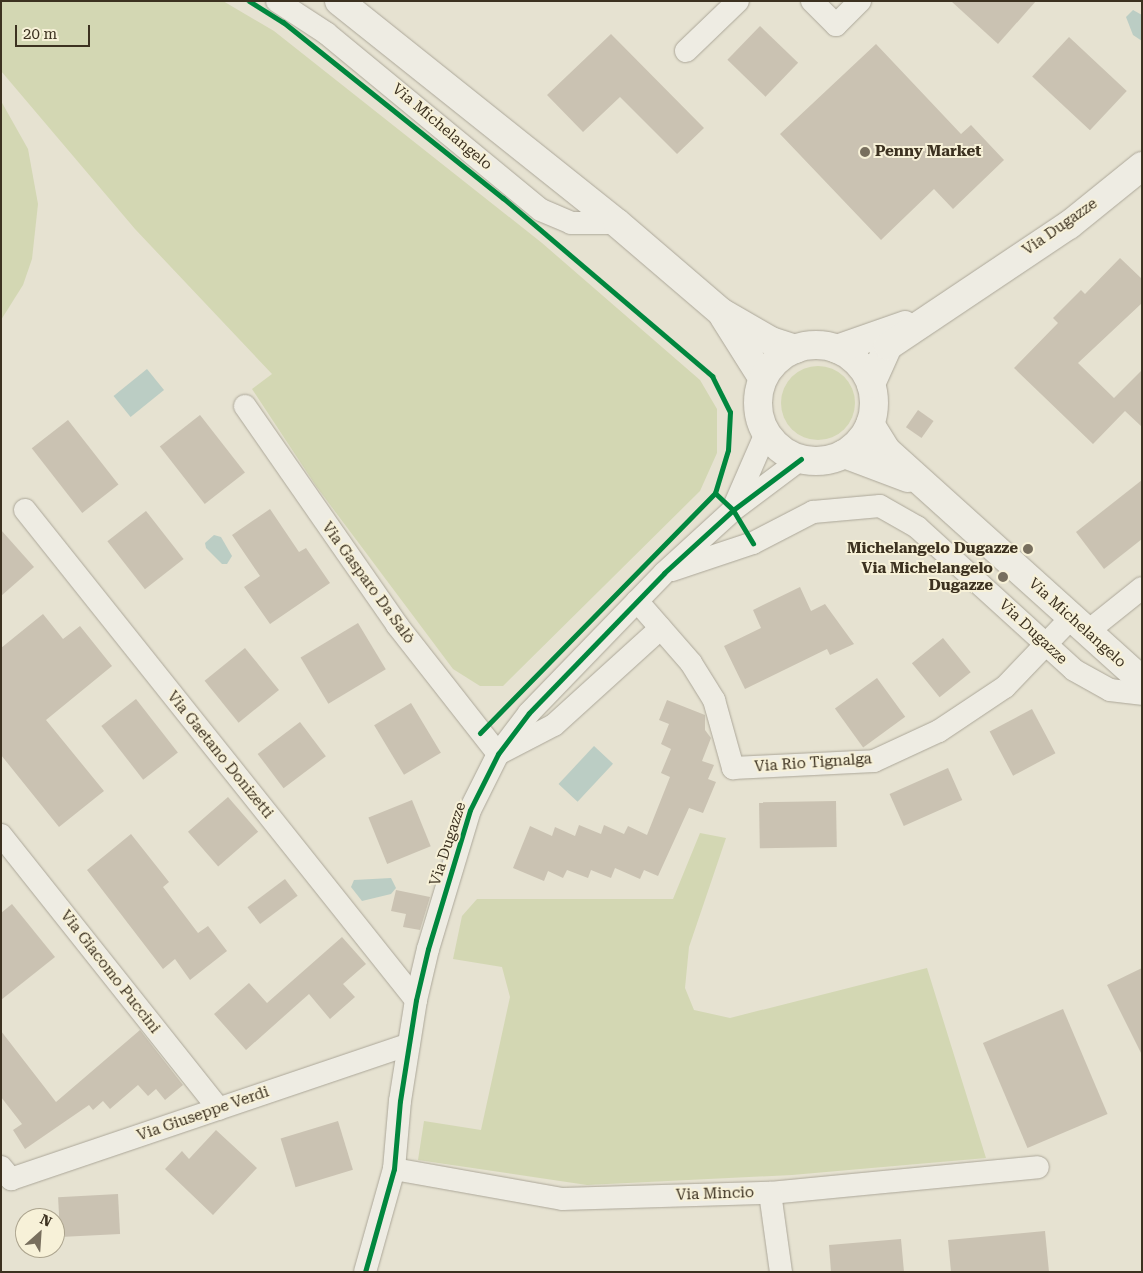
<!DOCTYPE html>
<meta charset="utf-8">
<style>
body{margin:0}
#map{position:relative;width:1143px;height:1273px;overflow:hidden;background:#e6e2d1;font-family:"Roboto Serif",serif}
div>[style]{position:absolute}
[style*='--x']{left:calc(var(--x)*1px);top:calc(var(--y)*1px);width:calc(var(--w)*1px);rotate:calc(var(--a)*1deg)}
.green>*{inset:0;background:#d3d7b3}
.round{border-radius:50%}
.water>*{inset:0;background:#bbcdc4;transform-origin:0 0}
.building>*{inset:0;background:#cac2b2;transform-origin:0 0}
.roads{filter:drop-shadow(0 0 1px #aca799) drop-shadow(0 0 1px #aca799)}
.street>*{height:22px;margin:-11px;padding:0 11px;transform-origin:11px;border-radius:11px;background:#eeece3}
.secondary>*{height:28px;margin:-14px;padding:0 14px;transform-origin:14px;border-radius:14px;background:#eeece3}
.secondary>.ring{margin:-14px;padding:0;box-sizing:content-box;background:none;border:28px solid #eeece3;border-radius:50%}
.cycleway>*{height:5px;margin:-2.5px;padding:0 2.5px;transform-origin:2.5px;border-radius:2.5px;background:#00873e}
.dots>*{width:14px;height:14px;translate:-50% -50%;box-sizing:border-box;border:2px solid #f7f1d8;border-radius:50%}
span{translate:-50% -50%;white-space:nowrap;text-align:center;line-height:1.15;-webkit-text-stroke:4px #f7f1d8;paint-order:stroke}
.street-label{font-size:15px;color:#3c3120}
.poi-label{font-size:15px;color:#3c3120;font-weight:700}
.left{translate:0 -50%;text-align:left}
.right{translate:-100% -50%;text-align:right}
.frame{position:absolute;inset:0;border:2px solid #3c3120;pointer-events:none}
.north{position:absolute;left:15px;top:1208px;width:50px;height:50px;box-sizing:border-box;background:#f7f1d8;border:1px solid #aca48e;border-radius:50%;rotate:26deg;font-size:14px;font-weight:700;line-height:20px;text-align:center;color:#3c3120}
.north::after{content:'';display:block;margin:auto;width:18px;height:22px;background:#786f5e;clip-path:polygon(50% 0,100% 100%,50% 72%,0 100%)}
.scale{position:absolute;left:15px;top:25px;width:75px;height:22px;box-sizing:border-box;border:2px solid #3c3120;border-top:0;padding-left:6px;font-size:15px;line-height:18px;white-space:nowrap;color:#3c3120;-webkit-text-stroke:4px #f7f1d8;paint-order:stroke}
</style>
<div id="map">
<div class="green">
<div style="clip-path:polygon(1px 1px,223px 1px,274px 31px,542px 243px,700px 380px,717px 409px,717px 453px,700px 491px,503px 686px,480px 686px,453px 669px,316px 486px,252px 389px,272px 374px,135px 229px,1px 71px)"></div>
<div style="clip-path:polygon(1px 101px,28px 149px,38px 204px,32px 259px,23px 285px,1px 320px)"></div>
<div class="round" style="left:781px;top:366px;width:74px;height:74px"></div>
<div style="clip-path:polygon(700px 833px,726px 838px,689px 947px,685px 988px,694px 1010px,730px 1018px,927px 968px,986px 1158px,792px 1175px,587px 1185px,418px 1160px,424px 1121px,481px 1130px,510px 997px,502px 967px,453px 959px,462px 916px,477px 899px,673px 899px)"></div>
</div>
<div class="water">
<div style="clip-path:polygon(1133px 10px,1142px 15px,1142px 41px,1133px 35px,1126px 17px)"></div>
<div style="left:147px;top:369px;width:27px;height:43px;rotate:51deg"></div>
<div style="clip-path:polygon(214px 535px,221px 537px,232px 556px,227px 564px,222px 564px,206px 548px,205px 543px)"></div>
<div style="left:594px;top:746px;width:26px;height:52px;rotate:43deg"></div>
<div style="clip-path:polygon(391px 878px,396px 888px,391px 894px,362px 901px,351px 887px,354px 880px)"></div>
</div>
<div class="building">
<div style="clip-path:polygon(951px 1px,1036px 1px,998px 44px)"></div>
<div style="left:760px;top:26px;width:53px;height:47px;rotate:44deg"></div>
<div style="clip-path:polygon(611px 34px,704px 128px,677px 154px,620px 97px,583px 132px,547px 95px)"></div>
<div style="left:1069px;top:37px;width:79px;height:54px;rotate:43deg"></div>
<div style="clip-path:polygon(876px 44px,961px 134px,971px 125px,1004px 160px,953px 209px,934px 189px,881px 240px,780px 134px)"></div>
<div style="clip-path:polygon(1120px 258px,1142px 279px,1142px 303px,1078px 363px,1114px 398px,1142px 370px,1142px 427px,1125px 411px,1093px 444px,1014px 368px,1058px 323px,1053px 318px,1081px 290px,1085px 294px)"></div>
<div style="left:918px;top:410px;width:19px;height:21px;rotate:35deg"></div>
<div style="left:200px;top:415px;width:73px;height:51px;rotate:52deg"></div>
<div style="left:68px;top:420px;width:82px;height:46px;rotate:52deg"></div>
<div style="clip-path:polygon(1142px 480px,1142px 539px,1104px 569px,1076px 532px)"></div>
<div style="clip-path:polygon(270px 509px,299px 552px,306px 548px,330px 583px,270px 624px,244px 587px,260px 576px,232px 535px)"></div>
<div style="left:146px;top:511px;width:61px;height:49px;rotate:52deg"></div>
<div style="clip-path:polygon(1px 530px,34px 567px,1px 596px)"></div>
<div style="clip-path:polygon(800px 587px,811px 611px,825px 604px,854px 644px,830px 655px,827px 649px,745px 689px,724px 646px,761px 628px,753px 610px)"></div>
<div style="clip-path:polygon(43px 614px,63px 639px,80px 626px,112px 666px,46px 720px,104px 791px,59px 827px,1px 755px,1px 648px)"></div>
<div style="left:358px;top:623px;width:54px;height:67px;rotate:59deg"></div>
<div style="left:943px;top:638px;width:44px;height:40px;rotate:51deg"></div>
<div style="left:245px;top:648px;width:54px;height:52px;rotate:51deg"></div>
<div style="left:877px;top:678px;width:48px;height:52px;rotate:54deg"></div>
<div style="left:136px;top:699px;width:68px;height:44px;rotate:52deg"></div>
<div style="clip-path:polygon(667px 700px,705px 715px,705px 730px,711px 738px,702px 761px,714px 765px,708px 779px,716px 782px,703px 813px,689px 808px,658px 876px,644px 870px,640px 879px,615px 868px,611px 878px,591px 870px,588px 878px,567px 870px,563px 878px,548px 871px,544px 881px,513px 868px,530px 826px,552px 836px,555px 827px,575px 836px,579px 825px,601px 834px,604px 825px,624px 834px,628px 826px,647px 835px,670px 777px,661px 773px,671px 749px,661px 744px,669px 724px,659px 720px)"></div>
<div style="left:411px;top:703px;width:58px;height:43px;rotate:59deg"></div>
<div style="left:1032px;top:709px;width:50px;height:48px;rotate:62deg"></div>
<div style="left:300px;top:722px;width:43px;height:53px;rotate:53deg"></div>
<div style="left:948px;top:768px;width:35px;height:64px;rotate:66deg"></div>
<div style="left:228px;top:797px;width:46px;height:53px;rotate:49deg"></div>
<div style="left:412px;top:800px;width:50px;height:47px;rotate:68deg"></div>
<div style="left:836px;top:801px;width:46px;height:77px;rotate:89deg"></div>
<div style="clip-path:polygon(131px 834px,169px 882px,163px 887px,198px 933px,208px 926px,227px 951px,190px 980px,175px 959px,163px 969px,87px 870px)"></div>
<div style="left:285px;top:879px;width:21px;height:47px;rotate:53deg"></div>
<div style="clip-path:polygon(396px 890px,430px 897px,420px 930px,403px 927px,406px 914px,391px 911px)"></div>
<div style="clip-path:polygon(12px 904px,55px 957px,1px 1000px,1px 913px)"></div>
<div style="clip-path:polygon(342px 937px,366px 964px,343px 984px,355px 997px,330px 1019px,309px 994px,246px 1050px,214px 1014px,249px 983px,267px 1003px)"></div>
<div style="clip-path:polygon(1142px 968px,1142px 1055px,1107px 985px)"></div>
<div style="left:1063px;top:1009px;width:114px;height:87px;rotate:67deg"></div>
<div style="clip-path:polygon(140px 1030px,183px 1085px,165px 1100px,156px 1089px,148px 1096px,138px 1085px,110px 1109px,103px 1101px,93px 1110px,89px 1105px,25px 1149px,13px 1130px,22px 1124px,1px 1097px,1px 1031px,56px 1102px)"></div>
<div style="left:338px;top:1121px;width:51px;height:60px;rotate:73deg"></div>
<div style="clip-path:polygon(216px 1130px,257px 1168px,213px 1215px,165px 1169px,182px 1151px,189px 1159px)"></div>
<div style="left:118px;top:1194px;width:40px;height:60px;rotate:87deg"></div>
<div style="clip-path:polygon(1045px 1231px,1049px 1272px,951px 1272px,948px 1240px)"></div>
<div style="clip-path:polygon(901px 1239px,904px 1272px,831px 1272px,829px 1245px)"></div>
</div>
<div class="roads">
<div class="street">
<div style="--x:277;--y:1;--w:59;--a:33.1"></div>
<div style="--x:326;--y:33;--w:278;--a:39.5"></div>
<div style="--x:541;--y:210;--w:33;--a:23"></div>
<div style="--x:571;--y:223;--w:46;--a:0"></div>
<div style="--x:812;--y:1;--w:34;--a:45"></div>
<div style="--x:836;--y:25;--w:34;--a:-45"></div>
<div style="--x:686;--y:51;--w:72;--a:-43.9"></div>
<div style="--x:245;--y:406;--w:267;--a:55.2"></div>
<div style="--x:397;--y:625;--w:164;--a:51.9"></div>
<div style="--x:498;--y:754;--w:63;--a:-27.4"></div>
<div style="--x:554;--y:725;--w:144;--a:-42.2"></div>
<div style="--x:733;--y:509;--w:83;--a:-66.5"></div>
<div style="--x:25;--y:510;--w:627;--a:51.41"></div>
<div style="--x:672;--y:570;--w:85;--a:-18.4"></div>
<div style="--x:753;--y:543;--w:68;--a:-27.3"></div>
<div style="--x:813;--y:512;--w:67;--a:-5.1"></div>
<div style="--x:880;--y:506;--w:43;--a:29.6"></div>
<div style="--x:917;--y:527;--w:212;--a:42.3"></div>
<div style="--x:1074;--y:670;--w:41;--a:29.1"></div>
<div style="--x:1110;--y:690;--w:32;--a:7"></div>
<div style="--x:637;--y:601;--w:82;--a:48.9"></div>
<div style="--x:691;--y:663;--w:44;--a:58.1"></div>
<div style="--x:714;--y:700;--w:71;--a:74.4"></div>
<div style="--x:733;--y:768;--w:141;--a:-2.8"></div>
<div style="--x:874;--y:761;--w:72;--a:-24.8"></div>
<div style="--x:939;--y:731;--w:79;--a:-33.7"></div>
<div style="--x:1005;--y:687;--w:95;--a:-46.3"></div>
<div style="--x:1087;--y:632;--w:70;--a:-38.7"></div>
<div style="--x:1;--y:835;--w:350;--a:51.5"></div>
<div style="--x:1;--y:1167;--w:16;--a:50"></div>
<div style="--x:11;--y:1179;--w:420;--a:-18.7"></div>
<div style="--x:394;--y:1169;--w:171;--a:10.1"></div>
<div style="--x:562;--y:1199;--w:208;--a:-1.7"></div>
<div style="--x:770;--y:1193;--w:269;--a:-5.5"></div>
<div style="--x:770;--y:1193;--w:80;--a:82.1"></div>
<div style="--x:365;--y:1272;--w:107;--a:-74.3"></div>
<div style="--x:394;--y:1169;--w:68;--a:-85"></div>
<div style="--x:400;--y:1101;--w:102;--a:-81"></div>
<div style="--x:416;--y:1000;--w:52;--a:-76.8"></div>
<div style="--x:428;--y:949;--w:145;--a:-73.2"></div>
<div style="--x:470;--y:810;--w:63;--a:-63.4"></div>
<div style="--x:498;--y:754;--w:51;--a:-52.9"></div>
<div style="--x:529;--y:713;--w:194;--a:-46"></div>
<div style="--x:664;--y:573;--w:93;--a:-42.4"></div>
<div style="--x:733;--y:510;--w:85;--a:-36.9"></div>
</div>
<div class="secondary">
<div style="--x:339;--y:1;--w:356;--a:38.6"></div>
<div style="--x:617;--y:223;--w:137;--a:40.6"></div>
<div style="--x:721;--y:312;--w:58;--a:30.1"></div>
<div style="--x:771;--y:341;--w:26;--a:18"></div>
<div style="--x:724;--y:317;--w:73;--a:57.8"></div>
<div class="ring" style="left:758px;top:345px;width:88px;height:88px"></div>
<div style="--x:837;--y:349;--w:72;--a:-19.4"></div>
<div style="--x:871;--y:384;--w:42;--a:-65.9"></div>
<div style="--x:888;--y:346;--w:218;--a:-33.8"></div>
<div style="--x:1069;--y:225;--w:94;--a:-38.9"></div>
<div style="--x:870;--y:424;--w:32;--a:58"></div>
<div style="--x:887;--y:451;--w:343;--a:42"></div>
<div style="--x:844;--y:454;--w:68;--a:20.6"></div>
</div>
</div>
<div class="cycleway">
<div style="--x:249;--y:1;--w:40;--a:32"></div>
<div style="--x:283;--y:22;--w:282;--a:38.7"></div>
<div style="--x:503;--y:198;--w:275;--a:40.4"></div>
<div style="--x:712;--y:376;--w:40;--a:63.4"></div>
<div style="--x:730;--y:412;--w:38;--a:93"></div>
<div style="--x:728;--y:450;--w:45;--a:106.8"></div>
<div style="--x:715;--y:493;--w:336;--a:134.4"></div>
<div style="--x:715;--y:493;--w:25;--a:43"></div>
<div style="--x:733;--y:510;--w:39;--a:59"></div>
<div style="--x:365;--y:1272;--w:107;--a:-74.3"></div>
<div style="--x:394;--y:1169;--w:68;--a:-85"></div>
<div style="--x:400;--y:1101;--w:102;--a:-81"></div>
<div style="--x:416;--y:1000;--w:52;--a:-76.8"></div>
<div style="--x:428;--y:949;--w:145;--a:-73.2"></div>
<div style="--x:470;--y:810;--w:63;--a:-63.4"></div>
<div style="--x:498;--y:754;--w:51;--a:-52.9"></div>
<div style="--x:529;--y:713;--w:194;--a:-46"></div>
<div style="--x:664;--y:573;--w:93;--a:-42.4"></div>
<div style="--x:733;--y:510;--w:85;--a:-36.9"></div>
</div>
<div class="dots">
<div style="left:865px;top:152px;background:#786f5e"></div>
<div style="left:1028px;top:549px;background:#786f5e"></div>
<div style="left:1003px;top:577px;background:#786f5e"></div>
</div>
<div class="street-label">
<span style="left:442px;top:127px;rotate:40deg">Via Michelangelo</span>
<span style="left:1060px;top:227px;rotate:-35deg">Via Dugazze</span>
<span style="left:368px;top:583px;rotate:54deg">Via Gasparo Da Salò</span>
<span style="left:1077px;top:623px;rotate:42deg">Via Michelangelo</span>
<span style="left:1033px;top:632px;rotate:43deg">Via Dugazze</span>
<span style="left:220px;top:755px;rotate:51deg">Via Gaetano Donizetti</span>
<span style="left:813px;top:763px;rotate:-4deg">Via Rio Tignalga</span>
<span style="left:448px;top:844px;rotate:-72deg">Via Dugazze</span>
<span style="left:110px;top:972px;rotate:52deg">Via Giacomo Puccini</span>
<span style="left:203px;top:1114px;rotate:-19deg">Via Giuseppe Verdi</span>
<span style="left:715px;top:1194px;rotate:-2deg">Via Mincio</span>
</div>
<div class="poi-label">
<span class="left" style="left:875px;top:152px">Penny Market</span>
<span class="right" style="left:1018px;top:549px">Michelangelo Dugazze</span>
<span class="right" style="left:993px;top:577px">Via Michelangelo<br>Dugazze</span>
</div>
<div class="frame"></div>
<div class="north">N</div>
<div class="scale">20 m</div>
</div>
